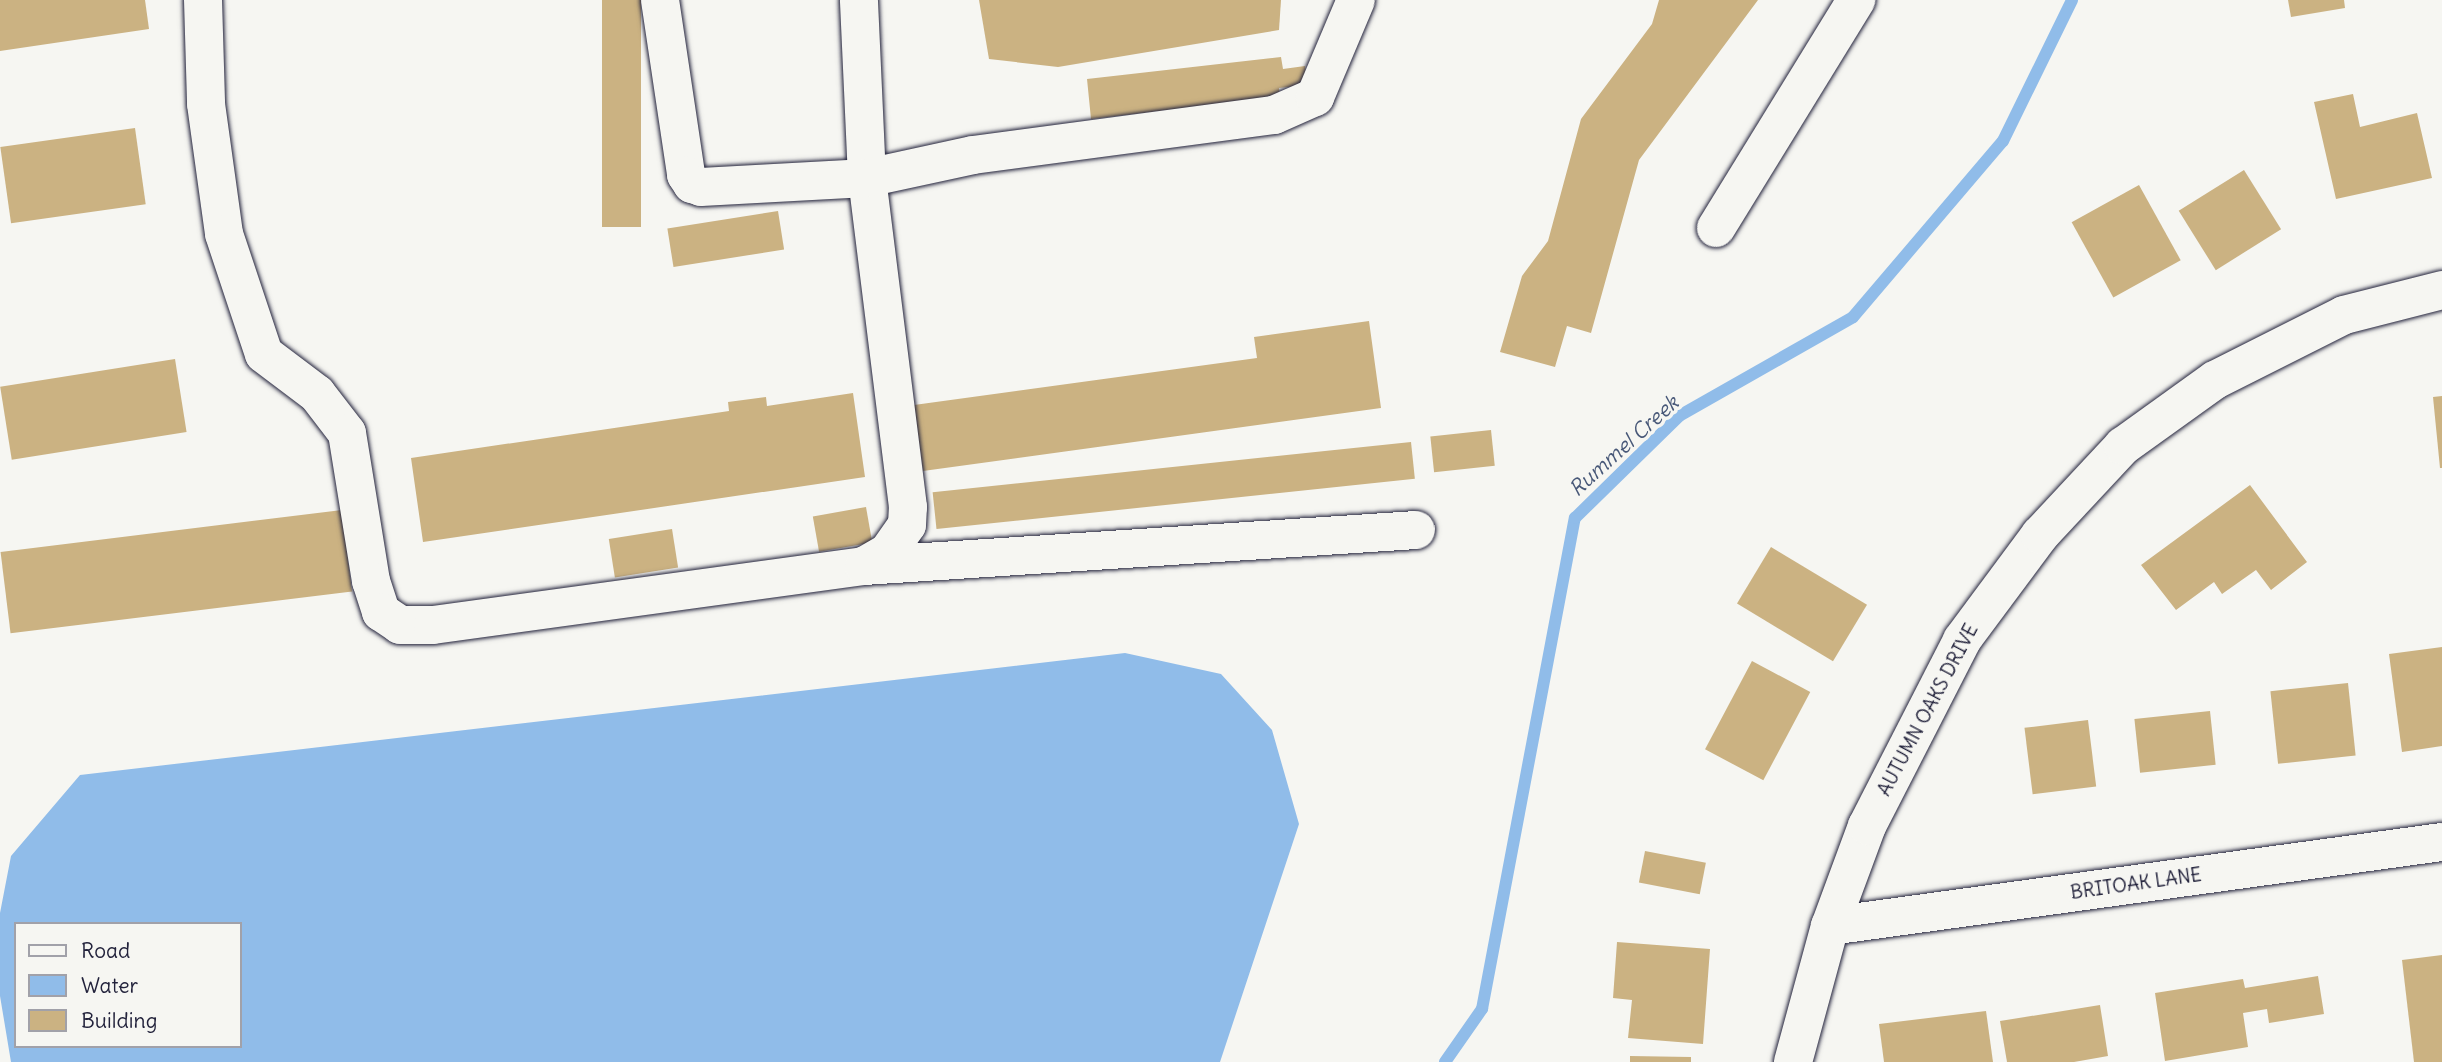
<!DOCTYPE html>
<style>
body{margin:0}
#map{position:relative;width:2442px;height:1062px;overflow:hidden;background:#f6f6f2;font-family:Delius,sans-serif}
div>[style]{position:absolute}
[style*='--x']{left:calc(var(--x)*1px);top:calc(var(--y)*1px);width:calc(var(--w)*1px);rotate:calc(var(--a)*1deg)}
.water>*{inset:0;background:#90bce9}
.stream>*{height:12px;margin:-6px;padding:0 6px;transform-origin:6px;border-radius:6px;background:#90bce9}
.building>*{inset:0;background:#cbb282;transform-origin:0 0}
.roads{filter:drop-shadow(0 0 2px #22223b) drop-shadow(0 0 2px #22223b)}
.minor>*{height:38px;margin:-19px;padding:0 19px;transform-origin:19px;border-radius:19px;background:#f6f6f2}
span{translate:-50% -50%;white-space:nowrap;text-align:center;line-height:1.15;-webkit-text-stroke:7px #f6f6f2;paint-order:stroke}
.street-label{font-size:19px;color:#22223b}
.water-label{font-size:21px;color:#485878;font-style:italic}
.legend{position:absolute;left:14px;top:922px;width:228px;height:126px;box-sizing:border-box;background:#f6f6f2;border:2px solid #a1a1a9;margin:0;padding:9px 12px;list-style:none;font-size:21px;color:#22223b}
.legend li{display:flex;align-items:center;gap:14px;height:35px}
.legend b{width:35px;border:2px solid #a1a1a9}
</style>
<div id="map">
<div class="water">
<div style="clip-path:polygon(evenodd,1125px 653px,1221px 674px,1272px 730px,1299px 824px,1220px 1062px,11px 1062px,0 996px,0 913px,11px 856px,80px 775px,1125px 653px,16px 924px,240px 924px,240px 1046px,16px 1046px,16px 924px)"></div>
</div>
<div class="stream">
<div style="--x:1445;--y:1062;--w:65;--a:-55.1"></div>
<div style="--x:1482;--y:1009;--w:500;--a:-79.3"></div>
<div style="--x:1575;--y:518;--w:146;--a:-44.4"></div>
<div style="--x:1679;--y:416;--w:200;--a:-29.6"></div>
<div style="--x:1853;--y:317;--w:231;--a:-49.6"></div>
<div style="--x:2003;--y:141;--w:157;--a:-63.9"></div>
</div>
<div class="building">
<div style="clip-path:polygon(0 0,145px 0,149px 29px,0 51px)"></div>
<div style="left:602px;top:0;width:39px;height:227px"></div>
<div style="clip-path:polygon(979px 0,1281px 0,1279px 30px,1058px 67px,989px 59px)"></div>
<div style="clip-path:polygon(1659px 0,1758px 0,1639px 160px,1591px 333px,1567px 326px,1555px 367px,1500px 352px,1522px 276px,1548px 241px,1581px 119px,1652px 24px)"></div>
<div style="clip-path:polygon(2288px 0,2344px 0,2345px 8px,2291px 17px)"></div>
<div style="clip-path:polygon(1281px 57px,1283px 69px,1305px 66px,1307px 85px,1279px 88px,1280px 97px,1091px 119px,1087px 79px)"></div>
<div style="clip-path:polygon(2353px 94px,2360px 127px,2417px 113px,2432px 178px,2336px 199px,2314px 102px)"></div>
<div style="left:135px;top:128px;width:77px;height:136px;rotate:82deg"></div>
<div style="left:2244px;top:170px;width:70px;height:77px;rotate:58deg"></div>
<div style="left:2139px;top:185px;width:86px;height:77px;rotate:61deg"></div>
<div style="left:778px;top:211px;width:39px;height:112px;rotate:81deg"></div>
<div style="clip-path:polygon(1369px 321px,1381px 408px,923px 471px,914px 405px,1257px 358px,1254px 337px)"></div>
<div style="left:175px;top:359px;width:74px;height:177px;rotate:81deg"></div>
<div style="clip-path:polygon(853px 393px,865px 477px,423px 542px,411px 458px,729px 411px,728px 402px,766px 397px,767px 406px)"></div>
<div style="clip-path:polygon(2442px 396px,2442px 468px,2440px 468px,2433px 397px)"></div>
<div style="left:1491px;top:430px;width:36px;height:61px;rotate:84deg"></div>
<div style="left:1411px;top:442px;width:37px;height:481px;rotate:84deg"></div>
<div style="clip-path:polygon(2250px 485px,2307px 562px,2271px 590px,2256px 570px,2222px 594px,2214px 582px,2176px 610px,2141px 565px)"></div>
<div style="left:866px;top:507px;width:36px;height:54px;rotate:80deg"></div>
<div style="left:342px;top:510px;width:82px;height:344px;rotate:83deg"></div>
<div style="left:672px;top:529px;width:39px;height:64px;rotate:81deg"></div>
<div style="left:1771px;top:547px;width:112px;height:66px;rotate:31deg"></div>
<div style="clip-path:polygon(2442px 647px,2442px 746px,2402px 752px,2389px 654px)"></div>
<div style="left:1752px;top:661px;width:66px;height:100px;rotate:28deg"></div>
<div style="left:2348px;top:683px;width:73px;height:78px;rotate:84deg"></div>
<div style="left:2210px;top:711px;width:54px;height:76px;rotate:84deg"></div>
<div style="left:2088px;top:720px;width:67px;height:64px;rotate:83deg"></div>
<div style="left:1645px;top:851px;width:62px;height:32px;rotate:11deg"></div>
<div style="clip-path:polygon(1617px 942px,1710px 949px,1703px 1044px,1628px 1038px,1632px 1000px,1613px 998px)"></div>
<div style="clip-path:polygon(2442px 955px,2442px 1062px,2414px 1062px,2402px 960px)"></div>
<div style="clip-path:polygon(2318px 976px,2324px 1014px,2269px 1023px,2267px 1009px,2243px 1013px,2248px 1047px,2165px 1061px,2155px 993px,2243px 979px,2245px 988px)"></div>
<div style="clip-path:polygon(2100px 1005px,2108px 1056px,2074px 1062px,2007px 1062px,2000px 1021px)"></div>
<div style="clip-path:polygon(1986px 1011px,1993px 1062px,1884px 1062px,1879px 1024px)"></div>
<div style="clip-path:polygon(1630px 1056px,1691px 1057px,1691px 1062px,1630px 1062px)"></div>
</div>
<div class="roads">
<div class="minor">
<div style="--x:203;--y:0;--w:104;--a:88.3"></div>
<div style="--x:206;--y:104;--w:131;--a:82.1"></div>
<div style="--x:224;--y:234;--w:126;--a:71.6"></div>
<div style="--x:264;--y:354;--w:66;--a:37"></div>
<div style="--x:317;--y:394;--w:49;--a:52.4"></div>
<div style="--x:347;--y:433;--w:150;--a:80.8"></div>
<div style="--x:371;--y:581;--w:33;--a:72"></div>
<div style="--x:381;--y:612;--w:23;--a:34"></div>
<div style="--x:400;--y:625;--w:33;--a:0"></div>
<div style="--x:433;--y:625;--w:435;--a:-7.8"></div>
<div style="--x:864;--y:566;--w:28;--a:-30"></div>
<div style="--x:888;--y:552;--w:33;--a:-55"></div>
<div style="--x:907;--y:525;--w:18;--a:-87"></div>
<div style="--x:908;--y:507;--w:332;--a:-97.1"></div>
<div style="--x:867;--y:178;--w:178;--a:-92.6"></div>
<div style="--x:660;--y:0;--w:177;--a:81.5"></div>
<div style="--x:686;--y:175;--w:11;--a:56"></div>
<div style="--x:692;--y:184;--w:9;--a:18"></div>
<div style="--x:701;--y:187;--w:166;--a:-3.1"></div>
<div style="--x:867;--y:178;--w:108;--a:-12.2"></div>
<div style="--x:973;--y:155;--w:304;--a:-7.6"></div>
<div style="--x:1274;--y:115;--w:45;--a:-23.7"></div>
<div style="--x:1315;--y:97;--w:105;--a:-67.1"></div>
<div style="--x:1716;--y:228;--w:268;--a:-58.4"></div>
<div style="--x:864;--y:566;--w:553;--a:-3.73"></div>
<div style="--x:1830;--y:926;--w:618;--a:-7.82"></div>
<div style="--x:1793;--y:1062;--w:141;--a:-74.8"></div>
<div style="--x:1830;--y:926;--w:107;--a:-69.7"></div>
<div style="--x:1867;--y:826;--w:209;--a:-62.9"></div>
<div style="--x:1962;--y:640;--w:131;--a:-53.4"></div>
<div style="--x:2040;--y:535;--w:122;--a:-47"></div>
<div style="--x:2123;--y:446;--w:113;--a:-35.7"></div>
<div style="--x:2215;--y:380;--w:144;--a:-26.7"></div>
<div style="--x:2344;--y:315;--w:101;--a:-14.3"></div>
</div>
</div>
<div class="street-label">
<span style="left:1928px;top:710px;rotate:-62deg">AUTUMN OAKS DRIVE</span>
<span style="left:2136px;top:884px;rotate:-8deg">BRITOAK LANE</span>
</div>
<div class="water-label">
<span style="left:1624px;top:446px;rotate:-42deg">Rummel Creek</span>
</div>
<ul class="legend">
<li><b style="height:9px;background:#f6f6f2"></b>Road</li>
<li><b style="height:19px;background:#90bce9"></b>Water</li>
<li><b style="height:19px;background:#cbb282"></b>Building</li>
</ul>
</div>
